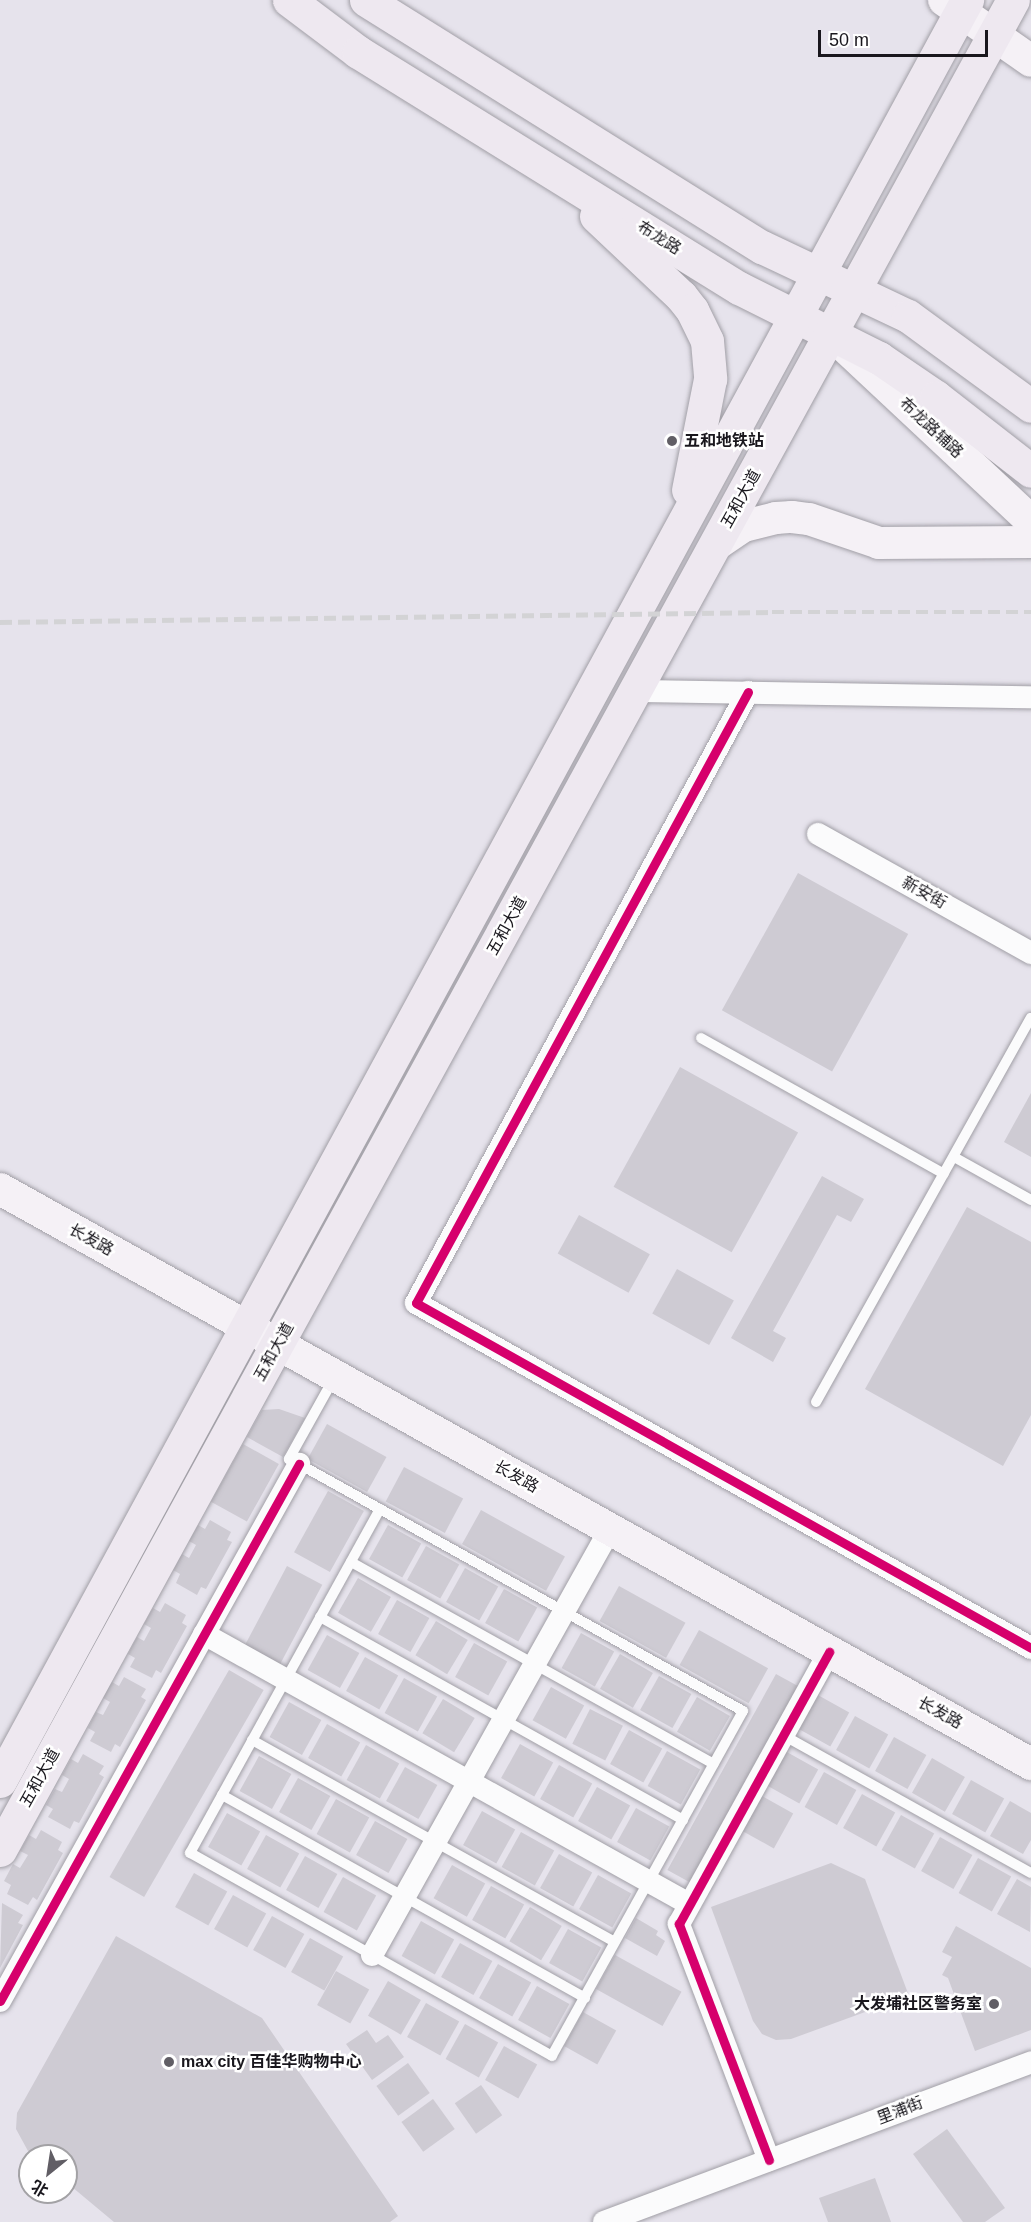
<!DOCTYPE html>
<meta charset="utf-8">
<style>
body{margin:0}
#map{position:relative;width:1031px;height:2222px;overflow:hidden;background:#e6e3ec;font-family:Arial,"Noto Sans SC",sans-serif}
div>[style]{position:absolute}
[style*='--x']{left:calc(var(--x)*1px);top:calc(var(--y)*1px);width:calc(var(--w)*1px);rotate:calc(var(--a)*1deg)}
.building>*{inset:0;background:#cecbd3;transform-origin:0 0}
.roads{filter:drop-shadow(0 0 2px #a19fa6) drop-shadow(0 0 2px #a19fa6)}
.lane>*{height:10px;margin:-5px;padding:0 5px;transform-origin:5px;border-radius:5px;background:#fbfbfc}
.street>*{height:22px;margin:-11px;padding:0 11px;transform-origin:11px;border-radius:11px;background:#fbfbfc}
.secondary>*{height:32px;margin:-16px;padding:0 16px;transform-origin:16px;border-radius:16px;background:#f5f1f6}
.primary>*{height:33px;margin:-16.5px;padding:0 16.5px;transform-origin:16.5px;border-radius:16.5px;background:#eee8f0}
.rail>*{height:4.5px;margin-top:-2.25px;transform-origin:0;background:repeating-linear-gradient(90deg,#d3d3d5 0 12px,transparent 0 18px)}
.cycleway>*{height:9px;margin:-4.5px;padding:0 4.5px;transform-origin:4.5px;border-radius:4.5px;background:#d6006c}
.dots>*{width:16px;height:16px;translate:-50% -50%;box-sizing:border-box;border:3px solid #fff;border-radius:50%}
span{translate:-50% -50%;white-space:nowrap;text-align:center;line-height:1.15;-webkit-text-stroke:5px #fff;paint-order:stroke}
.street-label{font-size:16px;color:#19171d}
.poi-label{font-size:16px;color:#19171d;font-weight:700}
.left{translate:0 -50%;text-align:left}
.right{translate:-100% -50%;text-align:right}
.north{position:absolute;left:18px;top:2144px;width:60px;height:60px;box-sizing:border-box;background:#fff;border:2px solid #a3a2a5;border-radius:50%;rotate:210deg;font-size:16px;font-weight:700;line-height:24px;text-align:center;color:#19171d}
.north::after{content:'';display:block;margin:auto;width:21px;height:27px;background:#615e65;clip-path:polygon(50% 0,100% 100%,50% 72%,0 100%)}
.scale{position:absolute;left:818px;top:30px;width:170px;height:27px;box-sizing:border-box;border:3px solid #19171d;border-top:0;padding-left:8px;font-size:18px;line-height:21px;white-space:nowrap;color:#19171d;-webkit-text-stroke:4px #fff;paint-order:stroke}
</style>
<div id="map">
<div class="building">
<div style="left:798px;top:873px;width:126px;height:157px;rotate:29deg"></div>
<div style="left:680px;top:1067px;width:135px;height:137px;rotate:29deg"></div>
<div style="clip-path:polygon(1031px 1093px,1031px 1157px,1004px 1142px)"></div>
<div style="clip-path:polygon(822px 1176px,864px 1199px,851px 1222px,837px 1215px,773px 1331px,786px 1338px,773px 1362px,731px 1338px)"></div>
<div style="clip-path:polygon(967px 1207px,1031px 1242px,1031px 1415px,1003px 1466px,865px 1389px)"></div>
<div style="left:579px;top:1215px;width:81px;height:44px;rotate:29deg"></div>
<div style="left:677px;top:1269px;width:65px;height:51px;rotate:29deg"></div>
<div style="clip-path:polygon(279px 1409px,305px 1418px,283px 1457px,247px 1437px,262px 1410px)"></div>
<div style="left:327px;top:1424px;width:68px;height:40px;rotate:29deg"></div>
<div style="left:243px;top:1444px;width:41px;height:66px;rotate:29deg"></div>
<div style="left:404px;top:1467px;width:67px;height:39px;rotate:28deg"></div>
<div style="left:328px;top:1491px;width:41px;height:70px;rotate:29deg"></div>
<div style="left:481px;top:1510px;width:96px;height:39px;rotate:29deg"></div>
<div style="clip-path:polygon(210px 1520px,231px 1532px,227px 1540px,232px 1542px,206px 1589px,201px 1587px,197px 1595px,176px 1583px,180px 1574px,173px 1570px,182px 1554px,189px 1558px,196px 1545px,189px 1541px,198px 1525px,205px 1529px)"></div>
<div style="left:388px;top:1525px;width:38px;height:39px;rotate:29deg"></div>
<div style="left:426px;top:1546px;width:38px;height:39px;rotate:29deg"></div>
<div style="left:287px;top:1566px;width:40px;height:92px;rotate:28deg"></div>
<div style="left:465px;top:1568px;width:38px;height:39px;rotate:29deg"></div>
<div style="left:358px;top:1578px;width:38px;height:40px;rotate:30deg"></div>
<div style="left:619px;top:1586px;width:76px;height:40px;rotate:29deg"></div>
<div style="left:504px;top:1589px;width:38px;height:39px;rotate:29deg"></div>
<div style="left:397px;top:1600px;width:37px;height:39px;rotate:29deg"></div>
<div style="clip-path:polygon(165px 1603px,186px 1615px,182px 1623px,187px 1626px,161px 1673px,156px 1670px,152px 1678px,130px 1667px,135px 1658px,128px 1654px,137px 1637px,144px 1641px,151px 1628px,144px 1624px,153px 1608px,160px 1612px)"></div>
<div style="left:436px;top:1621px;width:37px;height:40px;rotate:31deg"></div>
<div style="left:699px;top:1630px;width:79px;height:40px;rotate:29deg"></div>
<div style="left:581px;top:1633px;width:38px;height:40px;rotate:29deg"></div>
<div style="left:327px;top:1635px;width:37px;height:40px;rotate:29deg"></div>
<div style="left:474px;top:1643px;width:38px;height:39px;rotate:29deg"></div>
<div style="left:620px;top:1654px;width:38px;height:40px;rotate:30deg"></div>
<div style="left:365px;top:1657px;width:38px;height:39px;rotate:29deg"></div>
<div style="left:229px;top:1670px;width:40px;height:239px;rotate:30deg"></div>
<div style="left:776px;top:1674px;width:26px;height:224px;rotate:29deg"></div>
<div style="left:659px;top:1676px;width:37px;height:39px;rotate:29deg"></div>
<div style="clip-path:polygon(124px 1677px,146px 1689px,141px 1697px,146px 1700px,120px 1747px,115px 1744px,111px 1752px,90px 1741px,95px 1732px,88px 1728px,96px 1712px,103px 1715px,110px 1702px,103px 1698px,112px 1682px,119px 1686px)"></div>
<div style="left:404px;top:1678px;width:38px;height:40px;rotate:29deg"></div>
<div style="left:551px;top:1687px;width:38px;height:38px;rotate:29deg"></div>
<div style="left:816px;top:1694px;width:38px;height:39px;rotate:29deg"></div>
<div style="left:697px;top:1697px;width:38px;height:40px;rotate:30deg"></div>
<div style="left:443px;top:1699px;width:37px;height:40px;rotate:31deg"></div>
<div style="left:289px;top:1702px;width:37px;height:40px;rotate:29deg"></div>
<div style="left:590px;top:1709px;width:37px;height:39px;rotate:27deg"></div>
<div style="left:855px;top:1716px;width:38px;height:39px;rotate:29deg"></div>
<div style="left:327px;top:1724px;width:38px;height:39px;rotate:29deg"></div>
<div style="left:629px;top:1730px;width:38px;height:39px;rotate:29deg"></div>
<div style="left:894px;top:1737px;width:37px;height:39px;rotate:29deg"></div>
<div style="left:520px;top:1744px;width:38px;height:39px;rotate:29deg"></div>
<div style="left:366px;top:1745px;width:38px;height:40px;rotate:29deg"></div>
<div style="left:667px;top:1751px;width:38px;height:40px;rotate:29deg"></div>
<div style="left:785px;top:1751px;width:38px;height:39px;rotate:29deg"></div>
<div style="clip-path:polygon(83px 1754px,104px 1766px,99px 1774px,104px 1777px,79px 1823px,74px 1821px,70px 1829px,48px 1817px,53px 1809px,46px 1805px,55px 1789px,62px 1792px,69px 1779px,62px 1775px,71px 1759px,78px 1763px)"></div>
<div style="left:259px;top:1756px;width:37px;height:40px;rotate:29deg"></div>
<div style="left:932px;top:1758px;width:38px;height:40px;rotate:30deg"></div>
<div style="left:559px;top:1765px;width:38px;height:39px;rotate:29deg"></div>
<div style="left:405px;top:1767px;width:37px;height:39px;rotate:29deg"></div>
<div style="left:824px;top:1772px;width:37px;height:40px;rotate:29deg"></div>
<div style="left:298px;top:1778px;width:37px;height:39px;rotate:29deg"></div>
<div style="left:971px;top:1780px;width:38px;height:39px;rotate:29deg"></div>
<div style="left:597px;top:1787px;width:38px;height:39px;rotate:29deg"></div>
<div style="left:862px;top:1794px;width:38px;height:39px;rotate:29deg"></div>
<div style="left:760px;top:1795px;width:38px;height:40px;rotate:29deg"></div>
<div style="left:336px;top:1799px;width:38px;height:40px;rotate:29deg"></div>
<div style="clip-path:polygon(1010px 1801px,1031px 1813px,1031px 1840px,1023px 1854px,990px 1836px)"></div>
<div style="left:636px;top:1808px;width:38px;height:39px;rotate:29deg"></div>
<div style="left:482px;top:1811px;width:38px;height:39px;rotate:29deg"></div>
<div style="left:227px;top:1813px;width:38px;height:39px;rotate:29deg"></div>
<div style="left:901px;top:1815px;width:38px;height:40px;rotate:29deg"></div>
<div style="left:375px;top:1821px;width:37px;height:39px;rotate:29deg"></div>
<div style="clip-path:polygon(41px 1830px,62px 1842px,58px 1850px,63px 1853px,37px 1900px,33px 1897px,28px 1905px,7px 1894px,11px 1885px,4px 1881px,13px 1864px,20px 1868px,28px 1855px,20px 1851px,29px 1835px,36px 1839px)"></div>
<div style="left:521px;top:1832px;width:38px;height:40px;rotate:29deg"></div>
<div style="left:266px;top:1835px;width:38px;height:39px;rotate:29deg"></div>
<div style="left:940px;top:1837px;width:37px;height:39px;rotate:29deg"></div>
<div style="left:559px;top:1854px;width:38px;height:39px;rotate:29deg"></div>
<div style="left:305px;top:1856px;width:37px;height:39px;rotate:29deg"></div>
<div style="left:978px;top:1858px;width:38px;height:40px;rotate:29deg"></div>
<div style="clip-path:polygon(831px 1863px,865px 1879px,909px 1996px,791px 2039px,776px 2040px,762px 2034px,753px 2021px,711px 1907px)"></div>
<div style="left:452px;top:1865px;width:38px;height:38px;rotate:29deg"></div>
<div style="left:194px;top:1873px;width:38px;height:39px;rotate:29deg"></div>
<div style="left:598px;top:1875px;width:38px;height:39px;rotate:29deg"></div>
<div style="left:343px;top:1877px;width:38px;height:40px;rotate:29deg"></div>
<div style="clip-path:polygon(1017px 1879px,1031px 1887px,1030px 1932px,997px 1914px)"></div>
<div style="left:491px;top:1886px;width:38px;height:39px;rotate:29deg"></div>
<div style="left:233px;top:1895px;width:38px;height:39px;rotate:29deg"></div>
<div style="clip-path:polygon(2px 1903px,23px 1915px,18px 1923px,23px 1925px,0 1968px)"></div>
<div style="left:530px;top:1907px;width:37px;height:40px;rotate:31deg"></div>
<div style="left:272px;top:1916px;width:37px;height:39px;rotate:29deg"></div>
<div style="clip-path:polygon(636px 1918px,658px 1931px,656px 1935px,665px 1941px,657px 1956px,625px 1938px)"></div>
<div style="left:421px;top:1921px;width:38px;height:40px;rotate:29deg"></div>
<div style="clip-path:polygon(956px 1926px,1031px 1968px,1031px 2030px,975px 2051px,948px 1978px,942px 1975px,952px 1957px,942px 1952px)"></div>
<div style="left:568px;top:1929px;width:38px;height:39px;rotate:29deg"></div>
<div style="clip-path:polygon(116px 1936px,262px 2018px,398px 2216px,390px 2222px,114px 2222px,66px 2182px,66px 2156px,34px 2156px,28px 2151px,16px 2129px,17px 2113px)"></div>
<div style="left:310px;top:1938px;width:38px;height:39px;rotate:29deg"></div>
<div style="left:460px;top:1943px;width:37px;height:39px;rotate:29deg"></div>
<div style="left:615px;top:1955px;width:76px;height:39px;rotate:29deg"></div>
<div style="left:498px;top:1964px;width:38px;height:39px;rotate:29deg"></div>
<div style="left:336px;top:1971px;width:38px;height:39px;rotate:29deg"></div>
<div style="left:388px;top:1981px;width:38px;height:40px;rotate:30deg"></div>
<div style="left:537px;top:1986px;width:37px;height:39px;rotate:29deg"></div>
<div style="left:426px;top:2003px;width:38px;height:39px;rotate:29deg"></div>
<div style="left:583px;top:2012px;width:38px;height:39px;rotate:29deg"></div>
<div style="left:465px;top:2024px;width:38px;height:40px;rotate:29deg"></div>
<div style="clip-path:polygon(367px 2030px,376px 2043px,388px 2035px,404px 2057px,372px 2080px,346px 2044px)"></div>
<div style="left:504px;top:2046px;width:38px;height:39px;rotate:29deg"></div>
<div style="left:408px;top:2063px;width:37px;height:39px;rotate:54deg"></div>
<div style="left:481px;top:2085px;width:37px;height:32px;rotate:55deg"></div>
<div style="left:433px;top:2099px;width:37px;height:39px;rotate:54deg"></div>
<div style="clip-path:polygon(947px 2129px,1005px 2208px,985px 2222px,963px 2222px,913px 2154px)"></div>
<div style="clip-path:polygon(875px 2178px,891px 2222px,828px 2222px,819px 2198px)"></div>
</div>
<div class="roads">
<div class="lane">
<div style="--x:701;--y:1038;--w:278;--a:29.2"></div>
<div style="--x:954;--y:1157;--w:88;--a:29.2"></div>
<div style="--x:334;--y:1378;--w:93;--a:119.1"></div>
<div style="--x:289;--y:1459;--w:11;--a:27"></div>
<div style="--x:299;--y:1464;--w:508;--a:29.09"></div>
<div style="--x:743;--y:1711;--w:394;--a:119"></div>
<div style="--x:552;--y:2056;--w:415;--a:-150.7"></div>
<div style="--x:190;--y:1853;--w:393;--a:-61.1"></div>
<div style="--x:816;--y:1402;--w:440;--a:-60.8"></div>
<div style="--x:351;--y:1562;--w:415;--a:29.1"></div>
<div style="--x:320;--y:1617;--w:416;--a:29.2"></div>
<div style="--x:783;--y:1735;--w:284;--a:29.1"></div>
<div style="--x:252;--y:1740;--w:415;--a:29.1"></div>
<div style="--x:222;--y:1795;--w:416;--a:29.2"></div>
</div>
<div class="street">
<div style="--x:636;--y:691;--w:395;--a:0.9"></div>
<div style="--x:748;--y:692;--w:695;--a:118.52"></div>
<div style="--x:416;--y:1303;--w:705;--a:29.29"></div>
<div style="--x:818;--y:834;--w:244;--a:29.2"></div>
<div style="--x:204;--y:1634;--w:555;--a:29.1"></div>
<div style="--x:372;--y:1955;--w:488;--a:-60.8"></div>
<div style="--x:0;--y:2001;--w:615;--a:-60.89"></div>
<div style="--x:769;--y:2160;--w:253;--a:-110.9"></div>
<div style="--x:679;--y:1924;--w:311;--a:-61.1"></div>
<div style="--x:604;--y:2222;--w:456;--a:-20.5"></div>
</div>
<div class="secondary">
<div style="--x:944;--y:0;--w:106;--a:35"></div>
<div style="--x:845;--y:347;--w:255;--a:43.1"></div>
<div style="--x:717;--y:544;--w:32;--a:-34"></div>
<div style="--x:744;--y:526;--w:33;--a:-14"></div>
<div style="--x:776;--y:518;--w:16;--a:-4"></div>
<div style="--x:792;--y:517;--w:17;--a:7"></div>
<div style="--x:809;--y:519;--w:74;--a:18.9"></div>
<div style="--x:879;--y:543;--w:152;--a:-0.4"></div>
<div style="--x:0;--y:1189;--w:1181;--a:29.15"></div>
</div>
<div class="primary">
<div style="--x:289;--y:0;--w:86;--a:37"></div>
<div style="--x:358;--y:52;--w:448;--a:31.8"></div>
<div style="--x:739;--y:288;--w:157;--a:26.6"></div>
<div style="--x:879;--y:358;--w:69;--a:34.4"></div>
<div style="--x:936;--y:397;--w:120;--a:37.9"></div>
<div style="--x:366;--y:0;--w:467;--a:32"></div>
<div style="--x:762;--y:247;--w:161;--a:25.3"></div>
<div style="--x:908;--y:316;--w:152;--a:36.2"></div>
<div style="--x:596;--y:216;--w:117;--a:43.3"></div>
<div style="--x:681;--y:296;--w:18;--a:52"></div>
<div style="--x:692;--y:310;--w:34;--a:64"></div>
<div style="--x:707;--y:341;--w:38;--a:85"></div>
<div style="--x:710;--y:379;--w:113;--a:101.2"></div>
<div style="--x:0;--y:1781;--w:2027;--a:-61.5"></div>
<div style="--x:0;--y:1850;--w:2109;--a:-61.3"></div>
</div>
</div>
<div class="rail">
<div style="--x:0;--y:622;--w:772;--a:-0.74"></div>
<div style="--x:772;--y:612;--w:259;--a:0"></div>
</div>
<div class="cycleway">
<div style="--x:748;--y:692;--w:695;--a:118.52"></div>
<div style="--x:416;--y:1303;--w:705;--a:29.29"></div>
<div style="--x:0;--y:2001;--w:615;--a:-60.89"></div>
<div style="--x:769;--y:2160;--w:253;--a:-110.9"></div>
<div style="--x:679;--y:1924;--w:311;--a:-61.1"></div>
</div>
<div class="dots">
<div style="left:672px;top:441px;background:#615e65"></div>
<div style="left:994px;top:2004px;background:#615e65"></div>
<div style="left:169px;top:2062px;background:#615e65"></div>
</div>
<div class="street-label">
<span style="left:659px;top:238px;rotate:32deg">布龙路</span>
<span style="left:931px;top:428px;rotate:43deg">布龙路辅路</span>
<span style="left:741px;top:499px;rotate:-61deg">五和大道</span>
<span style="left:924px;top:893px;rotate:29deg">新安街</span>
<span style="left:507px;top:926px;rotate:-61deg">五和大道</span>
<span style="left:91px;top:1240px;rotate:29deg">长发路</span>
<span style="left:274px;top:1352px;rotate:-61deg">五和大道</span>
<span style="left:516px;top:1477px;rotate:29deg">长发路</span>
<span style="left:940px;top:1713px;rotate:29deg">长发路</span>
<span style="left:40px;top:1778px;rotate:-61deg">五和大道</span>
<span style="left:900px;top:2111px;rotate:-21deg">里浦街</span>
</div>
<div class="poi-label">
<span class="left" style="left:684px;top:441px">五和地铁站</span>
<span class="right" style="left:982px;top:2004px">大发埔社区警务室</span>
<span class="left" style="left:181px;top:2062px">max city 百佳华购物中心</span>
</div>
<div class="north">北</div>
<div class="scale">50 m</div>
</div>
